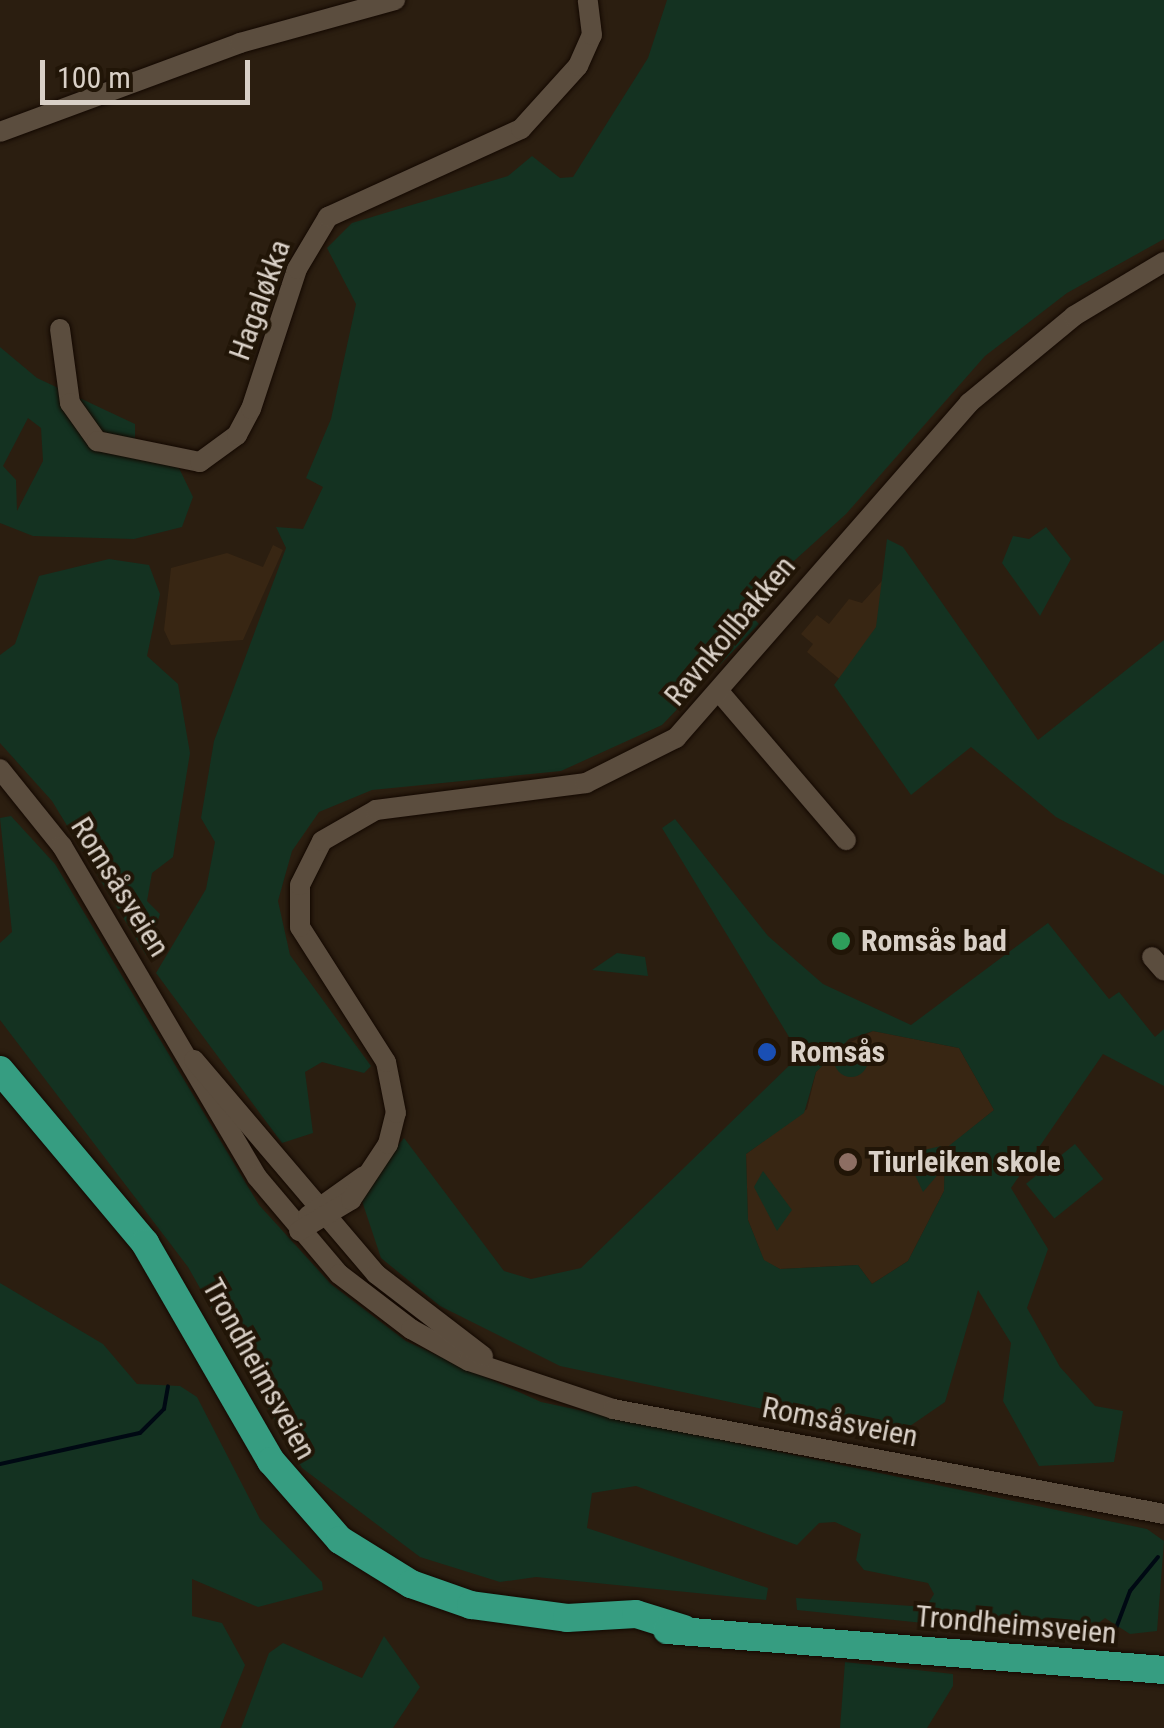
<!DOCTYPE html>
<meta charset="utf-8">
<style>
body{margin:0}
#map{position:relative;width:1164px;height:1728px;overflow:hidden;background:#2b1e10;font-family:"Roboto Condensed",sans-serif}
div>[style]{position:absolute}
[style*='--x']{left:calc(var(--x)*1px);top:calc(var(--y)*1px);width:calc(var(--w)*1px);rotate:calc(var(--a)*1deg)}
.built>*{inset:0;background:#382613}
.green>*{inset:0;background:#143221;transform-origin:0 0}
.round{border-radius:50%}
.stream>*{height:4px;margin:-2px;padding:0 2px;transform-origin:2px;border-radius:2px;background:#000913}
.roads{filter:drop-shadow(0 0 2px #130800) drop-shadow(0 0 2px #130800)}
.minor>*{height:20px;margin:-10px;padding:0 10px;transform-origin:10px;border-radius:10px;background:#5b4d3e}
.highway>*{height:28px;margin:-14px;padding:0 14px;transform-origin:14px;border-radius:14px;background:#369d81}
.dots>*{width:28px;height:28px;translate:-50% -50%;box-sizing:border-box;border:5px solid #211507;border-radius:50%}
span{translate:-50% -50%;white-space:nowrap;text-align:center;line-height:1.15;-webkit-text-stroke:8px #211507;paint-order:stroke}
.street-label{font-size:30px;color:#d9d0c7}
.poi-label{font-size:30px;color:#d9d0c7;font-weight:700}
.left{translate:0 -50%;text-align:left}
.scale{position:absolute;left:40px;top:60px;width:210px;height:45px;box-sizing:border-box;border:5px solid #d9d0c7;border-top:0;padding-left:12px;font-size:30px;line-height:35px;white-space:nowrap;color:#d9d0c7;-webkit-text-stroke:8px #211507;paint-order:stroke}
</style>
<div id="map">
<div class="built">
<div style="clip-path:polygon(273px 545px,283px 550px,243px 640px,171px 645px,164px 630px,171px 568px,227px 553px,263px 567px)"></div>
<div style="clip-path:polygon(899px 562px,855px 692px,807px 652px,813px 644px,801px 634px,817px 615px,829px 624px,849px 599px,862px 603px)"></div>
<div style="clip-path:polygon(873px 1031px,959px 1048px,994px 1110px,946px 1149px,944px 1191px,908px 1261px,872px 1284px,858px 1265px,780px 1269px,764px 1261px,748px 1220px,746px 1154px,807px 1109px,816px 1072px,839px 1048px)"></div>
</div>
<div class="green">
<div style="clip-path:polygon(667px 0,1164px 0,1164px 239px,1067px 293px,985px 356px,846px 514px,743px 607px,759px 624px,662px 725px,561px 771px,372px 790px,319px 812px,292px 851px,278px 901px,290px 955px,371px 1066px,364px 1073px,322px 1062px,305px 1072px,313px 1133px,282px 1143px,156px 973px,206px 889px,215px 842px,201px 818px,214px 741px,286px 548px,276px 527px,303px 529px,323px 487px,306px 478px,331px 419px,356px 304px,327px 248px,352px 223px,508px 176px,532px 156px,560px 178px,573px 177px,648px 58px)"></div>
<div style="clip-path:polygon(evenodd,0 347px,37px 378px,135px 424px,135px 455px,178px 466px,193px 497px,182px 527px,134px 539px,33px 536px,0 523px,0 347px,28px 418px,41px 428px,43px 461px,17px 511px,16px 480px,3px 466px,28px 418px)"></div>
<div style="clip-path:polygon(1046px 527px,1071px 559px,1040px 616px,1002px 563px,1013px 536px,1029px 539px)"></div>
<div style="clip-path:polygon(887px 539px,903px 547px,1038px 740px,1164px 640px,1164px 875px,1056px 817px,971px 747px,911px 795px,834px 685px,876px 627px)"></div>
<div style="clip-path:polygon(109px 559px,149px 565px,160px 594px,147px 656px,178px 684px,190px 753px,173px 857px,152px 873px,147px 901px,160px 914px,146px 955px,52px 801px,0 743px,0 655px,15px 644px,39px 576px)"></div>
<div style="clip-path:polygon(11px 816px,55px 864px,259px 1205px,331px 1284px,406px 1341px,541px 1402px,1147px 1529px,1164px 1541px,1157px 1631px,1130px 1634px,1105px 1618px,1093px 1627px,933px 1624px,797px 1610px,796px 1598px,926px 1607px,934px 1594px,928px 1583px,864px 1570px,856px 1560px,861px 1534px,835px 1522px,819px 1523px,797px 1545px,636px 1486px,592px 1493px,587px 1528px,768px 1588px,766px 1600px,536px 1577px,500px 1582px,420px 1557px,302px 1468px,188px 1267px,0 1020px,0 943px,12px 932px,0 818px)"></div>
<div style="clip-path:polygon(evenodd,675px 819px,768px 936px,823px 984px,911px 1025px,1048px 923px,1109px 999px,1119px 992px,1155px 1037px,1164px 1029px,1164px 1086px,1103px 1054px,1011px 1188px,1048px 1249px,1027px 1308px,1060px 1367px,1095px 1406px,1123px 1411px,1114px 1462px,1039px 1466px,1003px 1401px,1011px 1343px,978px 1290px,945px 1402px,894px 1437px,560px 1366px,440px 1306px,381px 1258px,359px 1192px,404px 1138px,504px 1271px,531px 1279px,581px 1268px,800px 1055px,662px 828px,675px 819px,873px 1031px,959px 1048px,994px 1110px,945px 1149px,944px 1191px,908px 1261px,872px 1284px,858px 1265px,780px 1269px,764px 1260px,748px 1220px,746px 1154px,804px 1113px,816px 1072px,849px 1039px,873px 1031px)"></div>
<div style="clip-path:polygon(617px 953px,645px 957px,648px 976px,592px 970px)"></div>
<div class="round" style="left:834px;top:1043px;width:34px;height:34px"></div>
<div style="left:1075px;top:1144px;width:45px;height:63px;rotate:51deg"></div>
<div style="clip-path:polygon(941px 1146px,946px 1165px,923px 1192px,915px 1175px,924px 1150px)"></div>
<div style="clip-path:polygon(763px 1171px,792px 1210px,777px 1231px,754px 1187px)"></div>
<div style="clip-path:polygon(0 1283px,103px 1344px,137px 1384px,180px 1386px,197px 1397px,260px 1519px,322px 1582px,323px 1590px,258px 1607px,192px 1579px,192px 1616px,222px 1623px,245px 1665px,220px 1728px,0 1728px)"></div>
<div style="clip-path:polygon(384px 1636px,420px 1687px,393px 1728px,241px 1728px,269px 1653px,283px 1643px,362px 1678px)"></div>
<div style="clip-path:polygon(845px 1662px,953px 1674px,953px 1686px,927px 1728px,840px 1728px)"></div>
</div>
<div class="stream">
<div style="--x:0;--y:1464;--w:143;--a:-12.5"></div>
<div style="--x:140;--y:1433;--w:34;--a:-45"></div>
<div style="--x:164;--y:1409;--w:23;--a:-80"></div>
<div style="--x:1113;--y:1636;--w:48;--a:-69.3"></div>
<div style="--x:1130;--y:1591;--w:44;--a:-50.5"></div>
</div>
<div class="roads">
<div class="minor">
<div style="--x:0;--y:132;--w:256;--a:-20.3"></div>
<div style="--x:240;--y:43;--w:161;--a:-15.5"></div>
<div style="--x:60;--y:329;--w:75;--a:82.3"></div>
<div style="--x:70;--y:403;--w:47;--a:54.6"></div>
<div style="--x:97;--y:441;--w:105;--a:11.5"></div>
<div style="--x:200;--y:462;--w:46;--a:-36.1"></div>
<div style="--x:237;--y:435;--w:30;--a:-62"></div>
<div style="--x:251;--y:409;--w:147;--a:-71.8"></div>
<div style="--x:297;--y:269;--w:61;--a:-59.2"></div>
<div style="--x:328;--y:217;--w:212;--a:-24.5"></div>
<div style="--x:521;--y:129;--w:85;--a:-47.9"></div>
<div style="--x:578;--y:66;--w:34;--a:-66"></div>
<div style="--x:592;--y:35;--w:35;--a:-97"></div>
<div style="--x:722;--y:695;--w:191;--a:49.5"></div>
<div style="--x:0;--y:769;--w:99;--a:51.2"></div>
<div style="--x:62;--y:846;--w:384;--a:59.5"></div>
<div style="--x:257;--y:1177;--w:127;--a:49.8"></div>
<div style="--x:339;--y:1274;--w:91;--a:37.4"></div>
<div style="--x:411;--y:1329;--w:66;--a:28.9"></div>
<div style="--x:469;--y:1361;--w:152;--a:18.4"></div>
<div style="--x:613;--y:1409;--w:561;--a:10.79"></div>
<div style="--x:1152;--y:957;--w:18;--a:49"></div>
<div style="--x:194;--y:1060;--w:281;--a:49.6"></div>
<div style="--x:376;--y:1274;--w:135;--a:37.5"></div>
<div style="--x:308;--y:1216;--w:69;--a:-35.5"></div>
<div style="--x:299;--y:1231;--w:61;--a:-30.8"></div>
<div style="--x:351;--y:1200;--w:67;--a:-56.5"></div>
<div style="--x:388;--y:1144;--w:32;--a:-76"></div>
<div style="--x:396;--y:1113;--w:52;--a:-101.1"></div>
<div style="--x:386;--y:1062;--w:160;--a:-122.5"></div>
<div style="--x:300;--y:927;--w:42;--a:-90"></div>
<div style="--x:300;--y:885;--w:49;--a:-63.4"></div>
<div style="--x:322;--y:841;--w:62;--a:-29.9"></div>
<div style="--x:376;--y:810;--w:212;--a:-7.3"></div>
<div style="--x:586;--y:783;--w:101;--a:-26.6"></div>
<div style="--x:676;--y:738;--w:445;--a:-48.8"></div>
<div style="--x:969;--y:403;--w:136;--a:-39.6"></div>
<div style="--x:1074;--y:316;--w:105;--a:-31"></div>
</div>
<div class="highway">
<div style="--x:0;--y:1070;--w:226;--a:50"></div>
<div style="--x:145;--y:1243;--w:252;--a:60"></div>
<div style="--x:271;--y:1461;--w:105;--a:48.9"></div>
<div style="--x:340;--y:1540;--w:84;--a:31.8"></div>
<div style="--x:411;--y:1584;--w:64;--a:19.3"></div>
<div style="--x:471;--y:1605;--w:97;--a:7.7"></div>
<div style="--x:567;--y:1618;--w:69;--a:-3.3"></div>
<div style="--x:636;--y:1614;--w:50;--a:17.4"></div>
<div style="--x:667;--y:1630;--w:499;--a:4.6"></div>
</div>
</div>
<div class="dots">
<div style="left:841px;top:941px;background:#2e9e5b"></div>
<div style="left:767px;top:1052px;background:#1a4fb4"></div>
<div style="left:848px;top:1162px;background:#8d6e63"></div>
</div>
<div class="street-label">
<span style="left:260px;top:300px;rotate:-70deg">Hagaløkka</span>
<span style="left:730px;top:631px;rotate:-50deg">Ravnkollbakken</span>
<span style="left:120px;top:887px;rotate:58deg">Romsåsveien</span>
<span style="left:259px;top:1369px;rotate:61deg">Trondheimsveien</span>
<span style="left:840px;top:1422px;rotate:11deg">Romsåsveien</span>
<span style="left:1016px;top:1625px;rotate:5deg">Trondheimsveien</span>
</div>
<div class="poi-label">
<span class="left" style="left:861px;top:941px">Romsås bad</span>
<span class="left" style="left:790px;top:1052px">Romsås</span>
<span class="left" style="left:868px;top:1162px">Tiurleiken skole</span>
</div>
<div class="scale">100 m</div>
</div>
